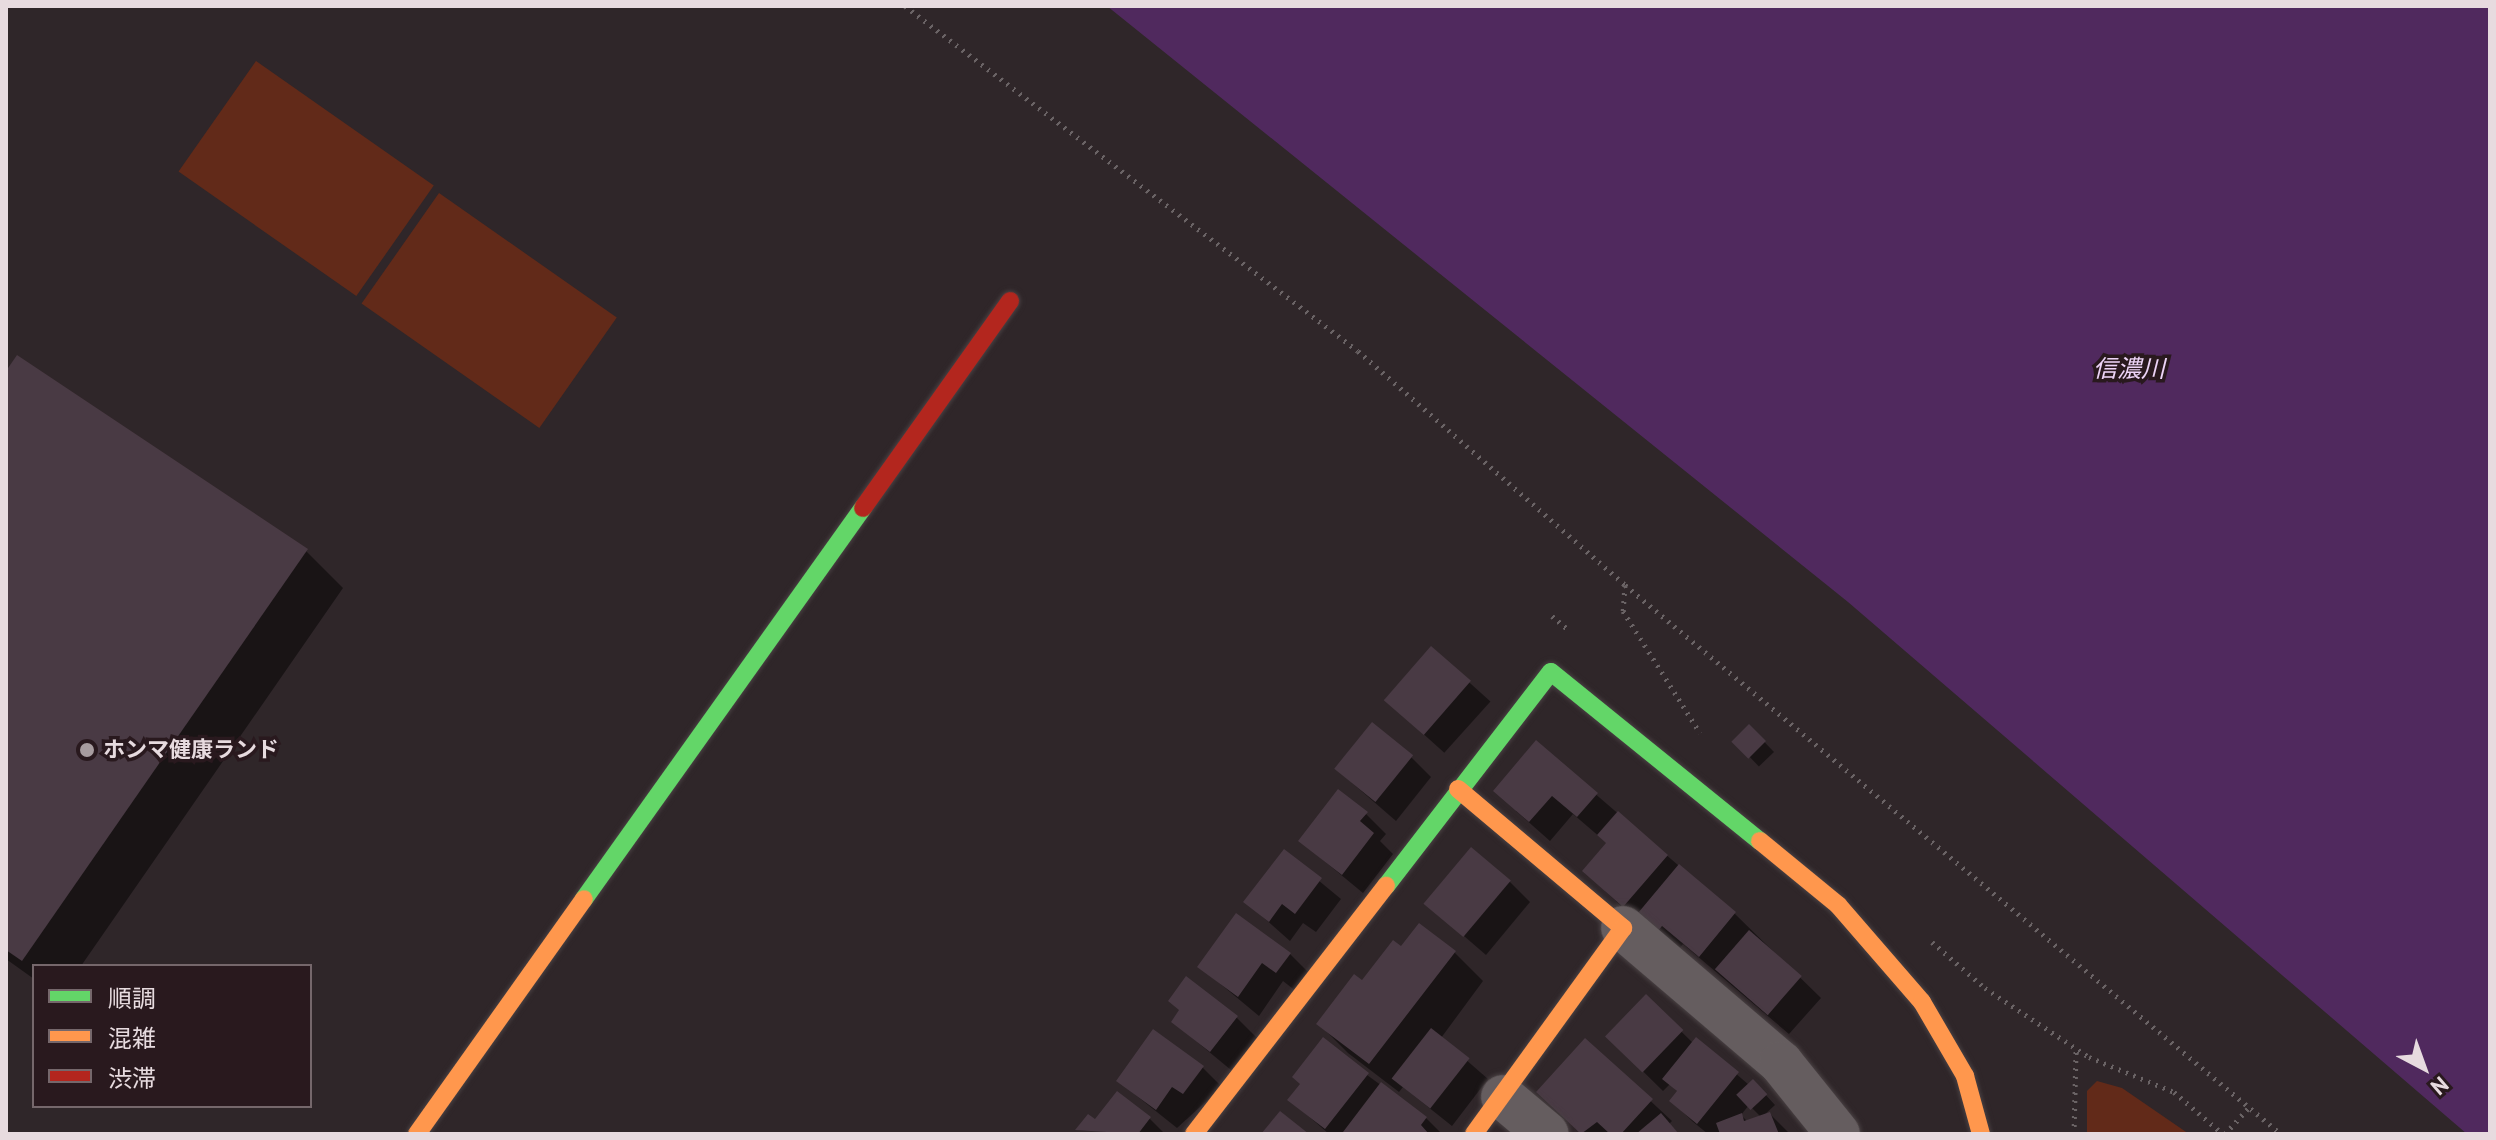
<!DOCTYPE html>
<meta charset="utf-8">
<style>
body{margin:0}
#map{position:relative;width:2496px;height:1140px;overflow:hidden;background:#2f2629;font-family:"PT Sans","Noto Sans JP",sans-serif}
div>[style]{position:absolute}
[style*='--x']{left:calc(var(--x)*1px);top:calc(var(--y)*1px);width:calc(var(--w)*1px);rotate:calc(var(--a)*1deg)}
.green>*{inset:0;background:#622a19;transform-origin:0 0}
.water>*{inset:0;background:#50295e}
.shadow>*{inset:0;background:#0007;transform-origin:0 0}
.building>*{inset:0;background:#493a44;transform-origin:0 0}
.path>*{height:5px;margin-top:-2.5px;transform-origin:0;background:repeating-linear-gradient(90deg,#6a6365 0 2px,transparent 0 8px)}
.roads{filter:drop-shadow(0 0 2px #494143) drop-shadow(0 0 2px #494143)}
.street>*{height:44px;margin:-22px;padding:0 22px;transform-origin:22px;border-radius:22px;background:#655d5f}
.fast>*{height:18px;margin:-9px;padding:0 9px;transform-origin:9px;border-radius:9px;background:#63d668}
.slow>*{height:18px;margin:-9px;padding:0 9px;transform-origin:9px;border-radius:9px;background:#ff974d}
.jam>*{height:18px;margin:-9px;padding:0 9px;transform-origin:9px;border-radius:9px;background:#b3261e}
.dots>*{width:22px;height:22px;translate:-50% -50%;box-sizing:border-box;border:4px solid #29191e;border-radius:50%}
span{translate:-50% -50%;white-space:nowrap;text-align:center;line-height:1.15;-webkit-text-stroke:7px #29191e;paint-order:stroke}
.poi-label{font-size:22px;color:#e7dbdf;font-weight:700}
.left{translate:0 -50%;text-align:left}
.water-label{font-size:24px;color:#edd4f7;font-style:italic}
.frame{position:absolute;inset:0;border:8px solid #e7dbdf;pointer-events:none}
.legend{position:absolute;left:32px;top:964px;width:280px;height:144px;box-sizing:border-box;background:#29191e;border:2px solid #75676b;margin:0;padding:10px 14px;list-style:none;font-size:24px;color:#e7dbdf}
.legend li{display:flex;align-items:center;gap:16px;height:40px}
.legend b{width:40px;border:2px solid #75676b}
.north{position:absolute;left:2384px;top:1028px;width:80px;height:80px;-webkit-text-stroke:6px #29191e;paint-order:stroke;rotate:139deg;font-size:22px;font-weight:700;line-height:32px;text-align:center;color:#e7dbdf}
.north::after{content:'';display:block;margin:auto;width:28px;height:36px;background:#e7dbdf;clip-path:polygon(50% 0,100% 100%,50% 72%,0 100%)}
</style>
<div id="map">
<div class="green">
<div style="left:256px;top:61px;width:217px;height:135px;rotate:35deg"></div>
<div style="left:439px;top:193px;width:217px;height:135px;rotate:35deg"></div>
<div style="clip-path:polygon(2097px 1081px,2122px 1088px,2189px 1134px,2087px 1134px,2087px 1091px)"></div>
</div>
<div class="water">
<div style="clip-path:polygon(1107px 6px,2490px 6px,2490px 1134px,2467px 1134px,1848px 602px)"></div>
</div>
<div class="shadow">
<div style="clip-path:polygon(6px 375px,306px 551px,343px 588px,81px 966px,34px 966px,34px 979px,6px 959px)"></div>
<div style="left:1431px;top:648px;width:80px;height:69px;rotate:42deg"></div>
<div style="left:1749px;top:726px;width:36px;height:21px;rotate:46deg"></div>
<div style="clip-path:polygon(1536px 743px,1735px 914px,1821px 998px,1789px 1034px,1683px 944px,1674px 955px,1605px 891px,1608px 844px,1573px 814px,1550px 841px,1516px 811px)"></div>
<div style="clip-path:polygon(1411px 757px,1431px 777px,1396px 821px,1336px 769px)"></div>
<div style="clip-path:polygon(1366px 814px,1386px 834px,1380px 841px,1393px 854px,1363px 893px,1300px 841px)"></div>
<div style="clip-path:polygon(1284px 852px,1341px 899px,1316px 932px,1303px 923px,1290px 941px,1246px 902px)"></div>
<div style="clip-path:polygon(1510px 882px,1530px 902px,1486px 955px,1427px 904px)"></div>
<div style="clip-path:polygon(1402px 949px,1454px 952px,1483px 981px,1441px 1038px,1488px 1079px,1452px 1126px,1403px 1087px,1399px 1092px,1348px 1053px,1319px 1024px)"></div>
<div style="clip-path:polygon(1290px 954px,1310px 974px,1297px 992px,1283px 981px,1259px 1016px,1200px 967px)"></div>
<div style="clip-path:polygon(evenodd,1646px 997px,1694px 1044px,1697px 1040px,1749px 1085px,1753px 1081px,1775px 1105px,1762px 1117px,1770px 1114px,1790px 1134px,1708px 1134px,1692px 1121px,1672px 1101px,1679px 1093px,1670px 1084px,1663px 1091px,1607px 1036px,1646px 997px,1749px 1105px,1761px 1117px,1748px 1122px,1741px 1115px,1749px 1105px)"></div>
<div style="clip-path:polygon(1181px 1012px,1237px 1018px,1257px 1038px,1231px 1070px,1173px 1022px)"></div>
<div style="clip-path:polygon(1586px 1041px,1672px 1121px,1669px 1124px,1679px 1134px,1582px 1134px,1558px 1112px)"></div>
<div style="clip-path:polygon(1202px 1067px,1222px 1087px,1177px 1128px,1118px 1081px)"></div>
<div style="clip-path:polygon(1367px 1075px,1426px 1118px,1442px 1134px,1329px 1134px,1290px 1100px)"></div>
<div style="clip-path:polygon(1150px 1119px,1165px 1134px,1078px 1130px,1096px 1122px)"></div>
</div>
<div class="building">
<div style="clip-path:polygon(17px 355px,308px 549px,22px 961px,6px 950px,6px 371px)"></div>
<div style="left:1431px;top:646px;width:53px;height:72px;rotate:41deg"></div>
<div style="left:1372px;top:722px;width:53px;height:60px;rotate:39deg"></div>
<div style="left:1749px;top:724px;width:24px;height:25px;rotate:45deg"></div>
<div style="clip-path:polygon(1536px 740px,1598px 793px,1577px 817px,1552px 796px,1529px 822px,1493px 791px)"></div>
<div style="clip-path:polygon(1338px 789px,1368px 812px,1360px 821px,1374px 833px,1342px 875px,1298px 841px)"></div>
<div style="clip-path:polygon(1618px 811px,1668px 855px,1623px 907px,1582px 871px,1606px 843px,1597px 835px)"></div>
<div style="left:1471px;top:847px;width:52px;height:74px;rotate:40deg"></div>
<div style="clip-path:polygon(1284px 849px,1322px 878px,1295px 914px,1282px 904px,1269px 922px,1243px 902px)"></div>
<div style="clip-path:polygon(1679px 864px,1736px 912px,1699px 957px,1662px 926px,1653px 937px,1633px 919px)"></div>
<div style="clip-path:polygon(1236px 913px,1291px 953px,1276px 973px,1262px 963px,1238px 997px,1197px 967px)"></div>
<div style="clip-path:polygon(1419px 923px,1456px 951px,1369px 1064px,1316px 1024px,1354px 974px,1362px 980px,1393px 940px,1401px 946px)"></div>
<div style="left:1749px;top:930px;width:70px;height:52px;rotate:41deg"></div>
<div style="clip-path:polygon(1186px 976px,1238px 1016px,1210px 1052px,1171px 1022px,1179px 1010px,1168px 1001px)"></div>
<div style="left:1646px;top:994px;width:52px;height:59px;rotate:44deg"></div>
<div style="left:1431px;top:1028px;width:49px;height:64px;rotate:38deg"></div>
<div style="clip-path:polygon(1153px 1029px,1204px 1066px,1183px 1094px,1172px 1087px,1156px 1110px,1116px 1081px)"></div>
<div style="clip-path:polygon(1323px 1037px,1369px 1073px,1325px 1129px,1287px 1100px,1300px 1084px,1292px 1077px)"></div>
<div style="clip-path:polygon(1696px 1037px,1739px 1072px,1697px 1124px,1669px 1101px,1677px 1091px,1662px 1079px)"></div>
<div style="clip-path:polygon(1585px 1038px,1653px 1099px,1621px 1134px,1610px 1134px,1597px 1122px,1581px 1134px,1536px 1092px)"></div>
<div style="left:1753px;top:1079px;width:21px;height:23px;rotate:47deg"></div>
<div style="clip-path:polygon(1381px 1082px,1427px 1117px,1421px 1125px,1429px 1134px,1343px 1132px)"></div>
<div style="clip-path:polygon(1117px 1091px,1151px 1117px,1138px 1134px,1075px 1130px,1088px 1114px,1095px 1119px)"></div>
<div style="clip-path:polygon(1280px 1111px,1309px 1134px,1261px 1134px)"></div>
<div style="clip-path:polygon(1770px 1112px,1779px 1134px,1720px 1134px,1716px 1123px,1742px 1113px,1744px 1121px)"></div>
<div style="clip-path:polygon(1661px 1113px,1679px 1134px,1636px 1134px)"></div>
</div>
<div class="path">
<div style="--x:905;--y:6;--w:569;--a:37.29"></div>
<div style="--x:1358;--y:351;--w:355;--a:41.2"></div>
<div style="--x:1625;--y:585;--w:855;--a:39.93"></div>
<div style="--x:1625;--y:585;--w:26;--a:94"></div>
<div style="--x:1623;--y:611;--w:144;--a:57.7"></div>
<div style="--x:1552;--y:616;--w:23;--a:40"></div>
<div style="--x:1932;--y:942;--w:70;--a:41"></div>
<div style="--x:1985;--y:988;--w:125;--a:33.6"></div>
<div style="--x:2089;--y:1057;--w:92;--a:22.4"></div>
<div style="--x:2174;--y:1092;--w:65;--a:40.6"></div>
<div style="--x:2074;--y:1134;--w:84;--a:-88.6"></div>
<div style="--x:2225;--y:1134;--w:39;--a:-48"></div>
</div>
<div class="roads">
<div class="street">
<div style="--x:1623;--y:928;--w:208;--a:40.5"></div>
<div style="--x:1781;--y:1063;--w:91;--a:51.2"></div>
<div style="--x:1503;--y:1097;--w:57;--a:40.1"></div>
</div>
<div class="fast">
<div style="--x:1386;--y:886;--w:270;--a:-52.4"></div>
<div style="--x:1551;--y:672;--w:269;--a:39"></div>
<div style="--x:584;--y:899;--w:480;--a:-54.5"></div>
</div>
<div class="slow">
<div style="--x:1458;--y:789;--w:216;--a:40.1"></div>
<div style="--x:1623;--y:928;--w:254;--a:125.9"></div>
<div style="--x:1760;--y:841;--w:101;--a:39.4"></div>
<div style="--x:1838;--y:905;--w:128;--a:49.1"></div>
<div style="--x:1922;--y:1002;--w:86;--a:59.8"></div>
<div style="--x:1965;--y:1076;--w:60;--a:74.6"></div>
<div style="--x:417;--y:1134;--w:288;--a:-54.6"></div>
<div style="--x:1194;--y:1134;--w:314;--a:-52.3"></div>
</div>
<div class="jam">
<div style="--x:863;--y:508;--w:254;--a:-54.6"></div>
</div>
</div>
<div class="dots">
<div style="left:87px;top:750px;background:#a79c9f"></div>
</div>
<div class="poi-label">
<span class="left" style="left:103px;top:750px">ホンマ健康ランド</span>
</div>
<div class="water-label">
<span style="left:2129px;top:369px">信濃川</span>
</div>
<div class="frame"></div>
<ul class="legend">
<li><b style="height:10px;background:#63d668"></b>順調</li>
<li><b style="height:10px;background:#ff974d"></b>混雑</li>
<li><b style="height:10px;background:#b3261e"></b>渋滞</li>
</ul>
<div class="north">N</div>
</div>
